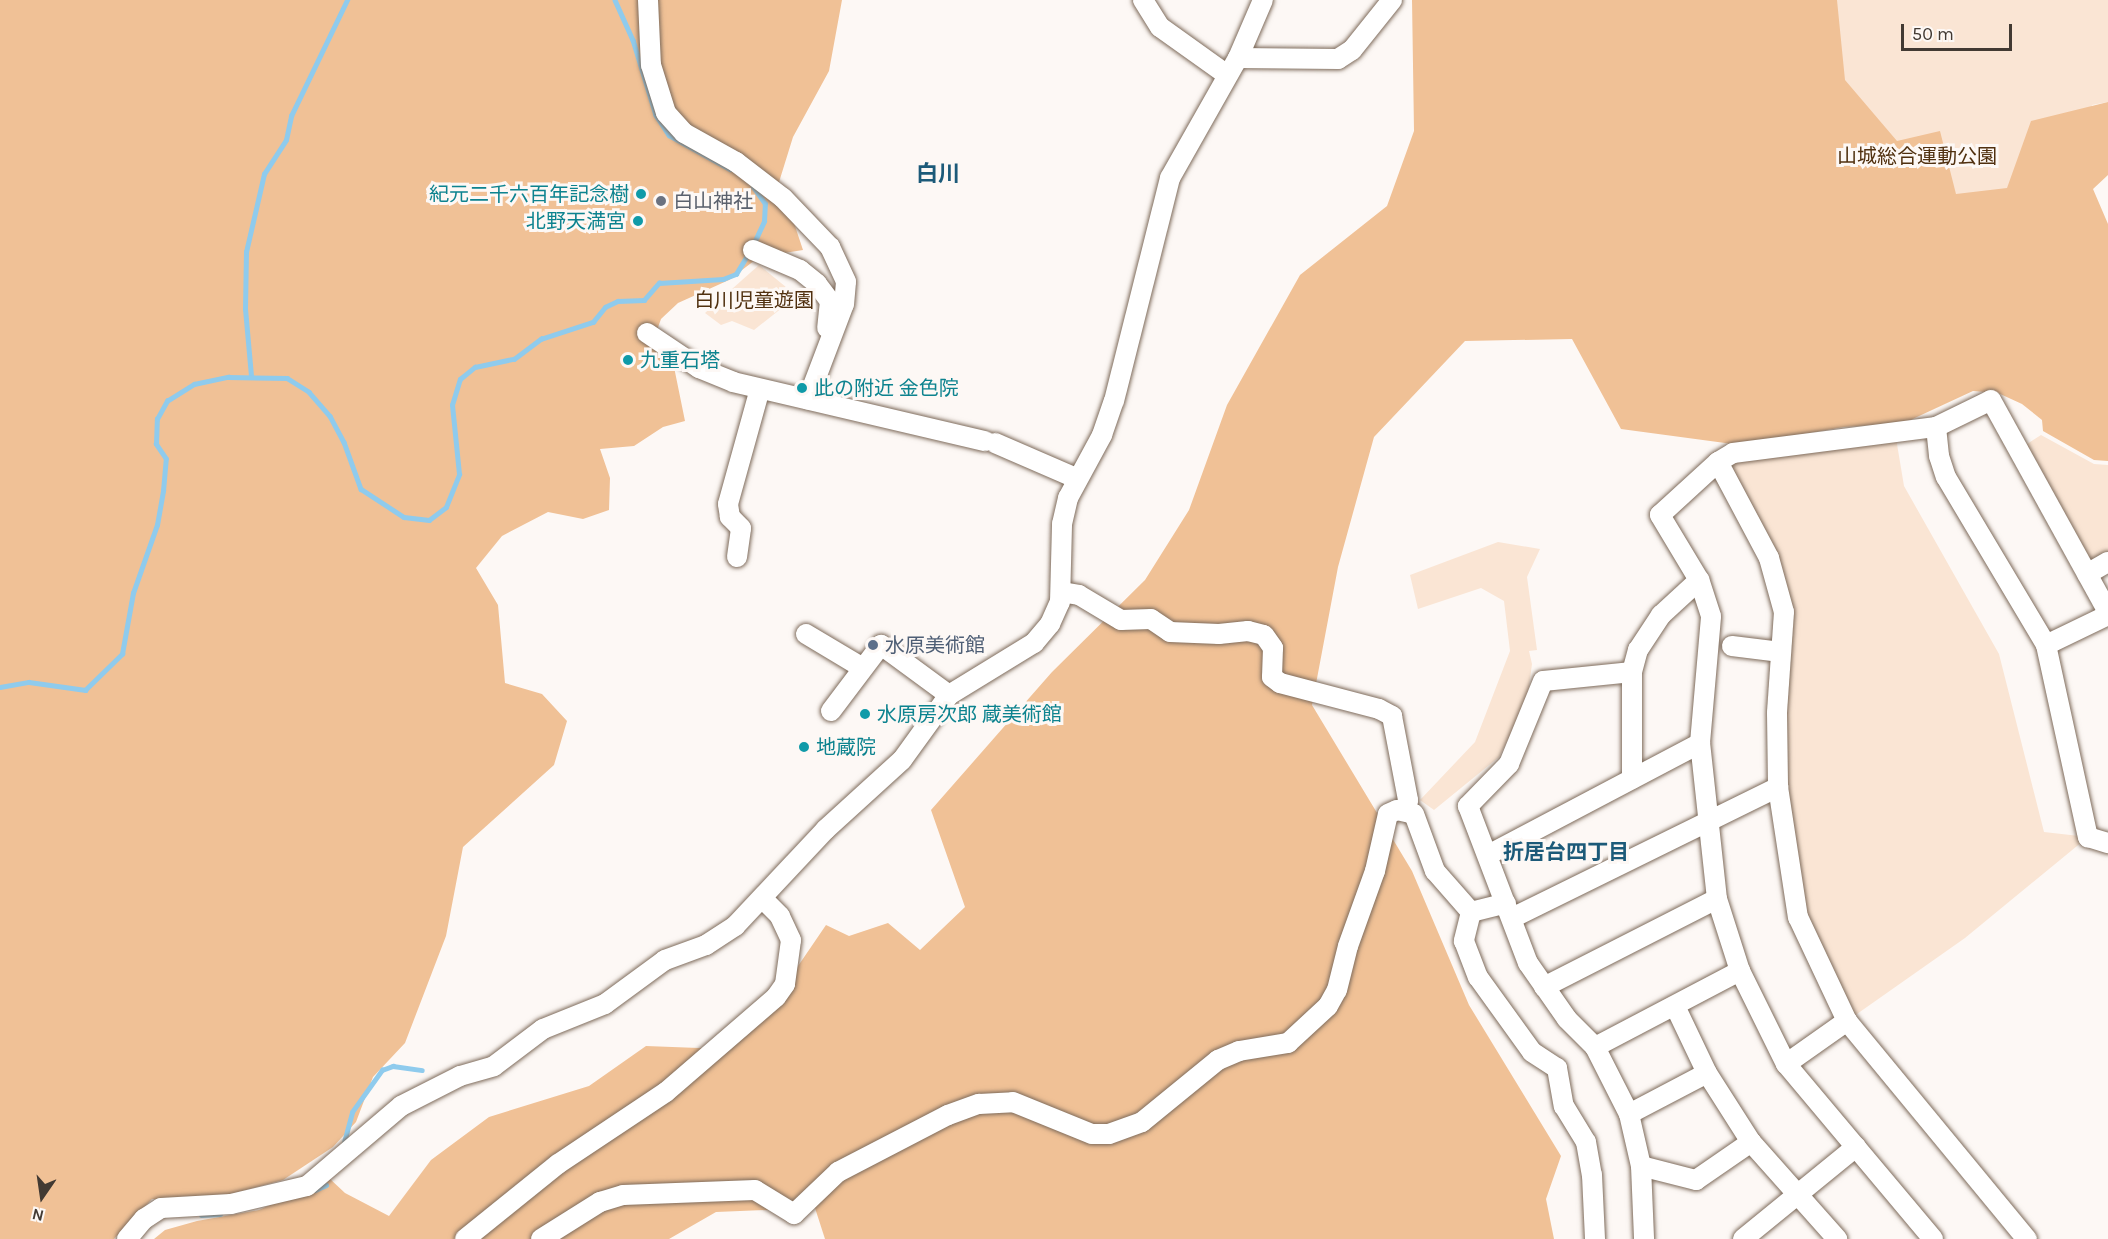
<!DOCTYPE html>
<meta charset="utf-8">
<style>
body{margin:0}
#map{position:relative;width:2108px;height:1239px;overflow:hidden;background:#fdf8f5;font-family:Karla,"Noto Sans JP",sans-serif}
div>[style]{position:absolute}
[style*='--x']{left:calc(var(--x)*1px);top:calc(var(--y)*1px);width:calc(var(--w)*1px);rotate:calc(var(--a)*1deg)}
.green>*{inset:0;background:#fae5d4}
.forest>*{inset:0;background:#f0c196}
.stream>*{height:4.5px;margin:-2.25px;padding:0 2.25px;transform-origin:2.25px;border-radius:2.25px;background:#8fcbed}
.roads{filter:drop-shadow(0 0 2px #7e6b5b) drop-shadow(0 0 2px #7e6b5b)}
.minor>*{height:20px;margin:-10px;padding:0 10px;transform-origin:10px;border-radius:10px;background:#fff}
.dots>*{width:16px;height:16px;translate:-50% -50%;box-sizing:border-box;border:3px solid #fdf8f5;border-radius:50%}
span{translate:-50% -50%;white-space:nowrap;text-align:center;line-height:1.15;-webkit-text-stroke:6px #fdf8f5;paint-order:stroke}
.park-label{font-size:20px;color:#50300f}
.culture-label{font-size:20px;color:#0d838f}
.right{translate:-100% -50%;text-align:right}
.left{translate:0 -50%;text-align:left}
.worship-label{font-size:20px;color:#5b616d}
.service-label{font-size:20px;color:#4e5e75}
.neighbourhood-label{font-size:21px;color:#1c5a79;font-weight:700}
.quarter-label{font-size:22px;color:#1c5a79;font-weight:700}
.north{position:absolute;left:12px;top:1167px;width:60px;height:60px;-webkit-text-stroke:4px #fdf8f5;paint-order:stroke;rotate:193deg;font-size:16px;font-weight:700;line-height:24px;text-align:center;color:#423a33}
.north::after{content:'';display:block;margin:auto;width:21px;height:27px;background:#423a33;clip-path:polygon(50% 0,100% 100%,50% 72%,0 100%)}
.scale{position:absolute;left:1901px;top:24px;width:111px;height:27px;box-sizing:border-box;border:3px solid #423a33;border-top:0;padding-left:8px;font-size:18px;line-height:21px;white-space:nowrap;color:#423a33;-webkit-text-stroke:4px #fdf8f5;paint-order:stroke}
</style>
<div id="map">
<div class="green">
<div style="clip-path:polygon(1751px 0,2108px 0,2108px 102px,2092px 105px,2057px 248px,1738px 83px)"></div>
<div style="clip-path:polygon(759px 265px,797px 296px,754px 330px,732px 321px,721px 325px,705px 313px)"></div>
<div style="clip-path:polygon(1895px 432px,1904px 486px,1999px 654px,2044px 832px,2088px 837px,1965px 938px,1847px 1021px,1798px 917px,1778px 787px,1784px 612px,1718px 462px)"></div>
<div style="clip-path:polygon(2041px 435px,2094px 464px,2108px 465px,2108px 552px,2093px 562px,2084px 558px,2024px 446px)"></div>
<div style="clip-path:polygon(1498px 542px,1540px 549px,1527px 577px,1537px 650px,1529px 651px,1532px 664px,1527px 701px,1499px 757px,1434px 810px,1420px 800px,1475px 742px,1510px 651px,1504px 601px,1481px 588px,1418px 609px,1410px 575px)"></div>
</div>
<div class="forest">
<div style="clip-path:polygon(0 0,842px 0,829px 71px,793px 137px,775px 195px,793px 220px,803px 250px,759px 257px,729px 280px,678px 303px,661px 319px,656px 333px,668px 349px,674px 367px,685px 421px,663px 427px,634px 446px,600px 449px,610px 478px,609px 510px,583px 519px,548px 512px,502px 536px,476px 568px,498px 605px,505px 683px,542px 694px,567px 721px,554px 765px,463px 847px,446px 936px,405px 1043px,373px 1077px,356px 1122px,333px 1147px,283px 1180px,209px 1200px,152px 1199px,114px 1239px,0 1239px)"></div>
<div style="clip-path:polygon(1412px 0,1837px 0,1845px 80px,1897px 141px,1940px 131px,1956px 194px,2007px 188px,2031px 121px,2108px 102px,2108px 175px,2093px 189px,2108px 224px,2108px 461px,2094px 460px,2043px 431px,2042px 420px,2022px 404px,1998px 393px,1973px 391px,1904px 423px,1844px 427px,1740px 445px,1621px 429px,1572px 339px,1465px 341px,1374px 437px,1338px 567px,1312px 705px,1412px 871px,1469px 1005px,1561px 1156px,1546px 1199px,1554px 1239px,825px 1239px,815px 1208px,716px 1212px,669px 1239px,154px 1239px,165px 1230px,197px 1221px,259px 1210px,329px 1178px,345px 1193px,389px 1216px,431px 1160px,489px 1117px,589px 1086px,646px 1046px,725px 1049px,796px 969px,826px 925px,849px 936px,888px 923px,920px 950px,965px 907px,931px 810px,1052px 672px,1145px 580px,1189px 510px,1227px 405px,1300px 275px,1387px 206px,1414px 131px)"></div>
</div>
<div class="stream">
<div style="--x:615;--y:0;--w:44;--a:65.8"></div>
<div style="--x:633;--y:40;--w:78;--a:73"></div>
<div style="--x:656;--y:115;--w:24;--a:57"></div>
<div style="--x:669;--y:135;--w:70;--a:29.1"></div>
<div style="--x:753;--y:245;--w:26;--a:-65"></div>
<div style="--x:764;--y:221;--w:17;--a:-87"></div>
<div style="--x:765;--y:204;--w:21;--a:-125"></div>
<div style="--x:251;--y:376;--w:67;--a:-95.1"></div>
<div style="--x:245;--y:309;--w:57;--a:-89"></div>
<div style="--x:246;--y:252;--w:80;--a:-77"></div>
<div style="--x:264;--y:174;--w:40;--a:-57.1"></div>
<div style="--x:286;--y:140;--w:25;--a:-78"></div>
<div style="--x:291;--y:116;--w:129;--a:-64.2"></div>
<div style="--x:0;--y:687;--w:29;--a:-10"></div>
<div style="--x:29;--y:682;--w:57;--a:8.1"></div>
<div style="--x:85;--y:690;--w:52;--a:-44.2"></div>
<div style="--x:122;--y:654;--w:62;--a:-79.8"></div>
<div style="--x:133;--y:593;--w:72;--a:-70.6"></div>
<div style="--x:157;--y:525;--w:35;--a:-80"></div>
<div style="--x:163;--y:491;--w:32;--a:-85"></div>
<div style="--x:166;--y:459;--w:18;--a:-124"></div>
<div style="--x:156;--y:444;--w:25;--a:-88"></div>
<div style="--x:157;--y:419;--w:21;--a:-61"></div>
<div style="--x:167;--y:401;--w:32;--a:-32"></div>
<div style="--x:194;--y:384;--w:35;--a:-12"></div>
<div style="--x:228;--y:377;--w:59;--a:1"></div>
<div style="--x:287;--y:378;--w:26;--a:32"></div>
<div style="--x:309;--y:392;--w:32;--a:49"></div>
<div style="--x:330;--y:416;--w:30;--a:62"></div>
<div style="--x:344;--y:442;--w:50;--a:70.1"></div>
<div style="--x:361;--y:489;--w:51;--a:33.1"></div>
<div style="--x:404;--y:517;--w:25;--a:7"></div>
<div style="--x:429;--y:520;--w:21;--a:-37"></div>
<div style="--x:446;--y:507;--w:35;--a:-68"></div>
<div style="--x:459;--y:474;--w:69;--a:-95.8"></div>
<div style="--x:452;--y:405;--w:27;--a:-73"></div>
<div style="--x:460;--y:379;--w:19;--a:-39"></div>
<div style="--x:475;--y:367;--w:40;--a:-12"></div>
<div style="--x:514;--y:359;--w:34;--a:-37"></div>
<div style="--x:541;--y:339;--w:55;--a:-18.1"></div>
<div style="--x:593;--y:322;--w:19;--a:-51"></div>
<div style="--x:605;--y:307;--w:14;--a:-25"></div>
<div style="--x:618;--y:301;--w:26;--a:-2"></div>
<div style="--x:644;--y:300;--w:23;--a:-49"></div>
<div style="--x:659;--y:283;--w:64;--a:-3.6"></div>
<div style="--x:723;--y:279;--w:14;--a:-21"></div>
<div style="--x:736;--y:274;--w:26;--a:-59"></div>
<div style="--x:343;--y:1146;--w:35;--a:-75"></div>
<div style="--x:352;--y:1112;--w:52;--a:-54.5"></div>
<div style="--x:382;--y:1070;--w:12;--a:-20"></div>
<div style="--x:393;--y:1066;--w:29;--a:8"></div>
<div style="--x:315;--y:1190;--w:12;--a:-24"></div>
<div style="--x:201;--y:1215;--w:19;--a:-3"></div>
</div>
<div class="roads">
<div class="minor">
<div style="--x:648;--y:0;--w:65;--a:87.4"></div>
<div style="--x:651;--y:65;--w:50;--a:72.6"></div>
<div style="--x:666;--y:113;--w:27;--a:48"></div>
<div style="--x:684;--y:133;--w:60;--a:29.1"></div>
<div style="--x:736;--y:162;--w:59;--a:37.5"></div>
<div style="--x:783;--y:198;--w:68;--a:46.2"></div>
<div style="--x:830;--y:247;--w:38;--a:65"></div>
<div style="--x:846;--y:282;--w:22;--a:95"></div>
<div style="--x:844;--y:304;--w:102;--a:110.8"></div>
<div style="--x:1143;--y:0;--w:32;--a:58"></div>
<div style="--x:1160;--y:27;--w:82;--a:35.6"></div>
<div style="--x:1238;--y:58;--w:100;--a:0.6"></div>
<div style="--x:1338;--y:59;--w:17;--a:-33"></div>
<div style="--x:1352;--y:50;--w:64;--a:-51.3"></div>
<div style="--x:753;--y:250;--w:51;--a:23.1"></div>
<div style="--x:800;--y:270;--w:22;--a:39"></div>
<div style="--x:817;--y:284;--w:21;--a:53"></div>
<div style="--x:830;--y:301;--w:27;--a:96"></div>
<div style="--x:647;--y:333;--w:63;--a:33.9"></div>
<div style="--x:699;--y:368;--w:37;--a:22"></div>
<div style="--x:733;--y:382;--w:259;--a:13.2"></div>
<div style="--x:1936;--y:427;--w:29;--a:84"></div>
<div style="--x:1939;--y:456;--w:22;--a:72"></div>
<div style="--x:1946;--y:477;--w:196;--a:59.2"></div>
<div style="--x:2046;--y:645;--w:197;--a:77.7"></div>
<div style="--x:2088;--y:837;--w:21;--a:17"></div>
<div style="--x:995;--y:443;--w:90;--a:23.4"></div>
<div style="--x:1718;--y:462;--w:109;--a:62"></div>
<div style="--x:1769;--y:558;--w:56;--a:74.5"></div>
<div style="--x:1784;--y:612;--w:101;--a:94"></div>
<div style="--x:1777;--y:713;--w:74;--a:89.2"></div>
<div style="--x:1778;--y:787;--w:132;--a:81.3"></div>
<div style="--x:1798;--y:917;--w:115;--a:64.8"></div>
<div style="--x:1847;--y:1021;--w:283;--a:50.5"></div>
<div style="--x:737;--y:557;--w:29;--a:-82"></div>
<div style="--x:741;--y:528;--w:16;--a:-135"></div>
<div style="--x:730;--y:517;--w:13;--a:-99"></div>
<div style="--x:728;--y:504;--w:119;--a:-74.5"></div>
<div style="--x:2087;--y:574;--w:24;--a:-30"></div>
<div style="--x:1061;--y:592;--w:18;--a:9"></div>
<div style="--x:1079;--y:595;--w:49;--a:30.8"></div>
<div style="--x:1121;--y:620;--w:30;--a:-2"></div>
<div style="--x:1151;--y:619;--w:23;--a:34"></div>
<div style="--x:1170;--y:632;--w:49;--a:2.3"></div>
<div style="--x:1219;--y:634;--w:29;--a:-6"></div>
<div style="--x:1248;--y:631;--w:16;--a:14"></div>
<div style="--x:1264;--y:635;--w:16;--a:55"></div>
<div style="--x:1273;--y:648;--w:29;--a:92"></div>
<div style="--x:1272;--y:677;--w:10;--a:37"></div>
<div style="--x:1280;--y:683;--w:102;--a:14.7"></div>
<div style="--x:1379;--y:709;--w:15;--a:28"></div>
<div style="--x:1392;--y:716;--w:86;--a:79.2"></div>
<div style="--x:1408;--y:800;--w:10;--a:101"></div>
<div style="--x:806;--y:634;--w:66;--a:30.8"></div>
<div style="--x:2046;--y:645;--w:69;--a:-25.8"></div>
<div style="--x:1732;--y:646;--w:49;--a:7"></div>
<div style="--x:1632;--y:672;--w:89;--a:174.2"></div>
<div style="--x:1543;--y:681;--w:90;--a:112.3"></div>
<div style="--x:1509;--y:764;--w:59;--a:134.3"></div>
<div style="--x:1468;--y:806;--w:168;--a:69.1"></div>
<div style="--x:1528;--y:963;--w:68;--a:55.1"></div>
<div style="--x:1567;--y:1019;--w:40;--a:45"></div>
<div style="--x:1595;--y:1047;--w:75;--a:63.1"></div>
<div style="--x:1629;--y:1114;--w:53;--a:77"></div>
<div style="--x:1641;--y:1166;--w:73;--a:87.6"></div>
<div style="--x:831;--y:711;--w:83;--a:-52.9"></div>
<div style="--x:881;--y:645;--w:84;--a:36.3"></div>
<div style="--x:1632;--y:779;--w:107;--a:-90"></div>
<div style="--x:1632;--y:672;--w:23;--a:-75"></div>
<div style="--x:1638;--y:650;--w:42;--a:-56.7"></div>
<div style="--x:1661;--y:615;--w:52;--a:-42.6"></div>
<div style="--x:1488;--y:855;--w:240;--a:-27.8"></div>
<div style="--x:1471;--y:912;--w:36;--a:-14"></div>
<div style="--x:1512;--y:918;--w:297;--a:-26.2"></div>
<div style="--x:1544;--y:987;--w:194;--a:-27"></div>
<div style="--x:1675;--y:1006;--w:74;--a:64.5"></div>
<div style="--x:1707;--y:1073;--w:82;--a:57.5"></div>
<div style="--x:1751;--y:1142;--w:130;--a:48.4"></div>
<div style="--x:1595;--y:1047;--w:164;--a:-27.7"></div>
<div style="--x:1786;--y:1064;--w:75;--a:-35.2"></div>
<div style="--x:1629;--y:1114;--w:88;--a:-27.7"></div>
<div style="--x:1641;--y:1166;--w:57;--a:14.3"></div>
<div style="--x:1696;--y:1180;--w:67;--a:-34.6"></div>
<div style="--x:127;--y:1239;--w:26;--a:-50"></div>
<div style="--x:144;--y:1219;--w:20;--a:-33"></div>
<div style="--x:161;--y:1208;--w:70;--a:-3.3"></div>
<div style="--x:231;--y:1204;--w:78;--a:-13.3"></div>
<div style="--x:307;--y:1186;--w:123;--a:-40.4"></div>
<div style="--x:401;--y:1106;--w:66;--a:-27"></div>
<div style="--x:460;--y:1076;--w:35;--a:-16"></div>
<div style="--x:494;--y:1066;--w:61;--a:-37.1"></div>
<div style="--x:543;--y:1029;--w:67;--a:-22"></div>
<div style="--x:605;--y:1004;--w:74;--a:-36.3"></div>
<div style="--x:665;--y:960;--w:44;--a:-20.1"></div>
<div style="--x:706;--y:945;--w:35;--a:-33"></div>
<div style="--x:735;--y:926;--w:132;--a:-46.8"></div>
<div style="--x:825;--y:830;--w:104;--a:-42.3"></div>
<div style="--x:902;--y:760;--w:80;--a:-54.1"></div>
<div style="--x:949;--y:695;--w:100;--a:-31.5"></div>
<div style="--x:1034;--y:643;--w:25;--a:-50"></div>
<div style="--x:1050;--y:624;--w:24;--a:-66"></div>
<div style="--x:1060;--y:602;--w:78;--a:-88.5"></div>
<div style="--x:1062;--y:524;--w:27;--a:-77"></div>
<div style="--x:1068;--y:498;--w:72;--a:-61.6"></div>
<div style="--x:1102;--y:435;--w:36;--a:-71"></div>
<div style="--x:1114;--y:401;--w:230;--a:-75.9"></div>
<div style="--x:1170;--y:178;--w:138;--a:-60.5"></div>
<div style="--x:1238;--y:58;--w:63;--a:-66.7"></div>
<div style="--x:465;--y:1239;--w:119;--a:-38.9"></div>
<div style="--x:558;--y:1164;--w:130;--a:-33.7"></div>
<div style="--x:666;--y:1092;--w:145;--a:-40.8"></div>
<div style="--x:776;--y:997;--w:16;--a:-55"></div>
<div style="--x:785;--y:984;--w:44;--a:-82.2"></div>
<div style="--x:791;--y:940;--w:26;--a:-115"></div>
<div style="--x:780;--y:916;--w:24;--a:-135"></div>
<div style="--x:541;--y:1239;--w:70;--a:-32.1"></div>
<div style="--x:600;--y:1202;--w:24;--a:-17"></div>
<div style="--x:623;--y:1195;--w:132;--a:-2.2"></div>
<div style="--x:755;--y:1190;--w:46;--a:31.6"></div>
<div style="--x:794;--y:1214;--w:61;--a:-43.7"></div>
<div style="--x:838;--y:1172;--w:124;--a:-27.4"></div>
<div style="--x:948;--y:1115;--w:33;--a:-20"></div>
<div style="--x:979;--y:1104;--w:34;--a:-3"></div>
<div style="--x:1013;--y:1102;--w:85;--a:22.1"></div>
<div style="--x:1092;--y:1134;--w:17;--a:0"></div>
<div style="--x:1109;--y:1134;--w:35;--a:-20"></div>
<div style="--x:1142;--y:1122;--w:98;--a:-39.2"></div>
<div style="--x:1218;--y:1060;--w:23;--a:-23"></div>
<div style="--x:1239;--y:1051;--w:50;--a:-9.3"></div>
<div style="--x:1288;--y:1043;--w:54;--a:-42.8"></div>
<div style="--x:1328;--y:1006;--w:18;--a:-61"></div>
<div style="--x:1337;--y:990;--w:45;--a:-76"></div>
<div style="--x:1348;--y:946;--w:80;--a:-70.2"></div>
<div style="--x:1375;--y:871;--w:58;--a:-77.2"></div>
<div style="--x:1388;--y:814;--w:10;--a:-24"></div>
<div style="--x:1397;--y:810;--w:17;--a:13"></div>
<div style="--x:1414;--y:814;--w:61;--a:69.8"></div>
<div style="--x:1435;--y:871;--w:55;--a:48.7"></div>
<div style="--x:1471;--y:912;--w:30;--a:104"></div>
<div style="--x:1464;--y:941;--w:39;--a:69"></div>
<div style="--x:1478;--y:977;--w:92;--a:54.2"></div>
<div style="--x:1532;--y:1052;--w:30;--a:33"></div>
<div style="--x:1557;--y:1068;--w:39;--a:80"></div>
<div style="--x:1564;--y:1106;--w:42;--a:58.6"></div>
<div style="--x:1586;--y:1142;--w:34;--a:80"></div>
<div style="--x:1592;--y:1175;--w:64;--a:87.3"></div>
<div style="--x:1743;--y:1239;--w:146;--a:-39.2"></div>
<div style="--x:1933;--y:1239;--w:229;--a:-130"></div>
<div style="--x:1786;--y:1064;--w:104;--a:-116.3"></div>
<div style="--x:1740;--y:971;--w:76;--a:-107.7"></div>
<div style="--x:1717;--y:899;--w:157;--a:-96.2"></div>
<div style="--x:1700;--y:743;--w:127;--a:-85"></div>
<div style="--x:1711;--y:616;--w:38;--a:-108"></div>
<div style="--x:1699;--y:580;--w:76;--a:-121"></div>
<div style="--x:1660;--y:515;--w:79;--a:-42.4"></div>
<div style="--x:1718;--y:462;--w:17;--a:-31"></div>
<div style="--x:1733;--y:453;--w:205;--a:-7.3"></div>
<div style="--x:1936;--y:427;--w:61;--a:-26.1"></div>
<div style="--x:1991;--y:400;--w:242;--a:61.1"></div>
</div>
</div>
<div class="dots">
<div style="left:641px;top:194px;background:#0f9aa8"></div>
<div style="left:661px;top:201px;background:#6b7280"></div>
<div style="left:638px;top:221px;background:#0f9aa8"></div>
<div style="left:628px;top:360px;background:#0f9aa8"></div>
<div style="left:802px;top:388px;background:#0f9aa8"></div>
<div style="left:873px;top:645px;background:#5c6f8a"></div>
<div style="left:865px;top:714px;background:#0f9aa8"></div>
<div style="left:804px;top:747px;background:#0f9aa8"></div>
</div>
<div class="park-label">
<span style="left:1917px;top:156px">山城総合運動公園</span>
<span style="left:754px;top:300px">白川児童遊園</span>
</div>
<div class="culture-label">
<span class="right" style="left:629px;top:194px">紀元二千六百年記念樹</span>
<span class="right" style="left:626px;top:221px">北野天満宮</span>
<span class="left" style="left:640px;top:360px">九重石塔</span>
<span class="left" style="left:814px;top:388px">此の附近 金色院</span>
<span class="left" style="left:877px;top:714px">水原房次郎 蔵美術館</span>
<span class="left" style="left:816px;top:747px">地蔵院</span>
</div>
<div class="worship-label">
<span class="left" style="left:673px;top:201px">白山神社</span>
</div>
<div class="service-label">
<span class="left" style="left:885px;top:645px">水原美術館</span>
</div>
<div class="neighbourhood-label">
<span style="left:1566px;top:852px">折居台四丁目</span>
</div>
<div class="quarter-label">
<span style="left:938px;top:175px">白川</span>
</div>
<div class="north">N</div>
<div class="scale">50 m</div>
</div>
